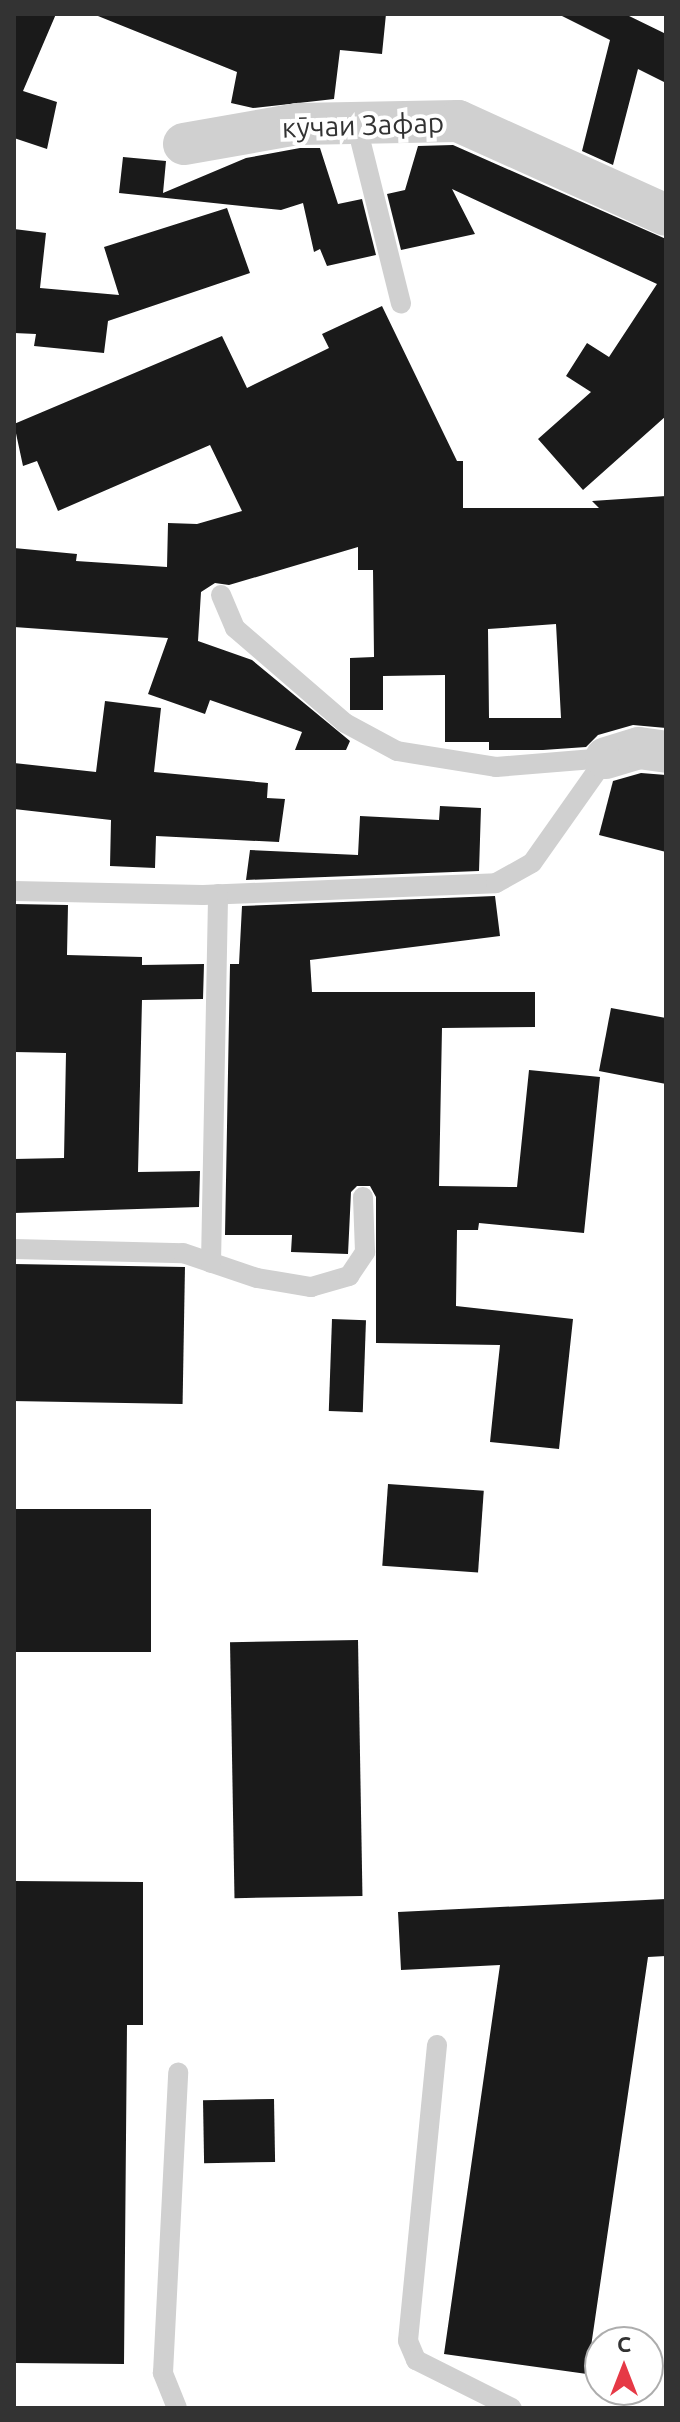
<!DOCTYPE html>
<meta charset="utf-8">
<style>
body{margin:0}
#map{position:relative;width:680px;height:2422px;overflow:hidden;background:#fff;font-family:Ubuntu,sans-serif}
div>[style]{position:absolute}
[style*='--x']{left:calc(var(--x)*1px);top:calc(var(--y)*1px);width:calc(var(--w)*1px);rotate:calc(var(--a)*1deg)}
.building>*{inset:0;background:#1a1a1a;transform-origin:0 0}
.lane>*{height:20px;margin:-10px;padding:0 10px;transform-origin:10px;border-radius:10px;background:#d0d0d0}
.street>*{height:42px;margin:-21px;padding:0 21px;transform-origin:21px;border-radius:21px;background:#d0d0d0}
span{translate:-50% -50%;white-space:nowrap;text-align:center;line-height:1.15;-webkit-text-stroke:8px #fff;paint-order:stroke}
.street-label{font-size:28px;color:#333}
.frame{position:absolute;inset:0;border:16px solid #333;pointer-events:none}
.north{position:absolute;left:584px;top:2326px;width:80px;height:80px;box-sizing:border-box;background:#fff;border:2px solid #adadad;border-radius:50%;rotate:0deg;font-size:22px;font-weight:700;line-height:32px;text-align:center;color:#333}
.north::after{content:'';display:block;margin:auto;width:28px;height:36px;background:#e63946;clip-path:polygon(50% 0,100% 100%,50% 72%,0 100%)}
</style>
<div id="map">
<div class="building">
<div style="clip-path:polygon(14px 14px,56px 14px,23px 91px,57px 102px,47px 149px,14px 138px)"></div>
<div style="clip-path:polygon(93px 14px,386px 14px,382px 54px,340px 50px,334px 99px,253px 108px,231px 103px,237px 72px)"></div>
<div style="clip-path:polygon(558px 14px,625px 14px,666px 34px,666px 83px,638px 69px,613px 165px,582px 151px,610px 40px)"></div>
<div style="clip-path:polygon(453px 145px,666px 239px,666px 416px,583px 490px,538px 439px,591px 392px,566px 376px,587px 343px,609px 357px,657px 284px,452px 189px,475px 234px,401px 250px,387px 194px,405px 190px,418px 146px)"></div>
<div style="clip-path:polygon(300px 148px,320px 148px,338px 204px,362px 199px,376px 255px,327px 266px,320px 249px,314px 252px,303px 203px,281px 210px,119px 193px,123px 157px,166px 161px,163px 193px,246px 158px)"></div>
<div style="clip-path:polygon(227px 208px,250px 273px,108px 321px,104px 353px,34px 346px,36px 334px,14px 333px,14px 229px,46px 233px,40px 288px,119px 295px,104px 247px)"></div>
<div style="clip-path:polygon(evenodd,382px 306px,457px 461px,463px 461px,463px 508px,599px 508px,592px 501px,666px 496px,666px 728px,633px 725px,598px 735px,586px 747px,543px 750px,489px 750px,489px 742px,445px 742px,445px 675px,383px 676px,383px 710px,350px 710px,350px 658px,374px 657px,373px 570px,358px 570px,358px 547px,229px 585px,215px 583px,201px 592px,198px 641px,252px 660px,350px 741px,346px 750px,295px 750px,302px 732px,210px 700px,205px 714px,148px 694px,168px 638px,14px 627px,14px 548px,77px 554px,76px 561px,167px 567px,168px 523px,197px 524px,242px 511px,210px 445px,58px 511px,37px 461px,23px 466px,14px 424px,222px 336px,247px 388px,329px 348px,322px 334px,382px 306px,556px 624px,561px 718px,489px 718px,488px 629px,556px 624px)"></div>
<div style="clip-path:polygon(105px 701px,161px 708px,154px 772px,268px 783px,267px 798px,285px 799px,279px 842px,156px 836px,155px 868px,110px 866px,111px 820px,14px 809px,14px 763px,96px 772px)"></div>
<div style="clip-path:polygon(641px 773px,666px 775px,666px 852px,599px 835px,613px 781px)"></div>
<div style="clip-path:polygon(440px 806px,481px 808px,479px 871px,246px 880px,250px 850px,358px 855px,360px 816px,439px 820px)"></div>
<div style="clip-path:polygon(495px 896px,500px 936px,310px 960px,312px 992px,535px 992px,535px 1027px,442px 1028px,439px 1186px,517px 1187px,529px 1070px,600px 1077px,584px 1233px,479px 1223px,478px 1230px,457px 1230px,456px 1306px,573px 1319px,559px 1449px,490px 1442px,500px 1345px,376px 1343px,376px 1197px,370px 1186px,357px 1186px,351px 1192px,348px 1254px,291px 1252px,292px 1235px,225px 1235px,230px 964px,239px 964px,242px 906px)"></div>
<div style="clip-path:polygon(14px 904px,68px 905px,67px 955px,142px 957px,142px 965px,204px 964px,203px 999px,142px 1000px,138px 1172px,200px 1171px,199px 1207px,14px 1213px,14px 1159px,64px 1158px,66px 1053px,14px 1052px)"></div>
<div style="clip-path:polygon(611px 1008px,666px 1018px,666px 1084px,599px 1071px)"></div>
<div style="left:14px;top:1264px;width:171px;height:137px;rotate:1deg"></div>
<div style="left:332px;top:1319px;width:34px;height:92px;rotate:2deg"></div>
<div style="left:388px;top:1484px;width:96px;height:82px;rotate:4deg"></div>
<div style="left:14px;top:1509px;width:137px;height:143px"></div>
<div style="left:358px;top:1640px;width:256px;height:128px;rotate:89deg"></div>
<div style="clip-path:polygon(14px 1881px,143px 1882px,143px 2025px,127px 2025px,124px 2364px,14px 2363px)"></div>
<div style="clip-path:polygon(666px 1899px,666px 1956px,648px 1957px,587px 2374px,444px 2354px,500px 1965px,401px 1970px,398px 1912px)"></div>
<div style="left:274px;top:2099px;width:63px;height:71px;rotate:89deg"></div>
</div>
<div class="lane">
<div style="--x:356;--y:123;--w:186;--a:76"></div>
<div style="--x:221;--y:595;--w:36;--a:67"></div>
<div style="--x:235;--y:628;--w:145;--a:40.8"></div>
<div style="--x:345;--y:723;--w:59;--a:28.3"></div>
<div style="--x:397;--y:751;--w:100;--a:9.2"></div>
<div style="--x:496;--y:767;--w:110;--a:-4.7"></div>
<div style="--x:14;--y:891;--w:189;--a:1.2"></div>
<div style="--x:203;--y:895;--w:293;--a:-2.3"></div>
<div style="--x:496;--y:883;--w:41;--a:-29.1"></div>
<div style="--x:532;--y:863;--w:128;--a:-54.8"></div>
<div style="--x:14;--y:1249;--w:169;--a:1.4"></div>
<div style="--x:183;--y:1253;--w:78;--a:18.7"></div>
<div style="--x:257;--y:1278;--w:55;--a:9.5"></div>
<div style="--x:311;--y:1287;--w:40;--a:-16"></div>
<div style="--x:349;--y:1276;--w:29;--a:-56"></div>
<div style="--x:365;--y:1252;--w:55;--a:-92.1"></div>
<div style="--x:211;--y:1263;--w:369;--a:-88.9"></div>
<div style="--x:437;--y:2045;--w:297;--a:95.6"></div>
<div style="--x:408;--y:2341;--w:21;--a:67"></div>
<div style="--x:416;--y:2360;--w:107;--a:26.6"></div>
<div style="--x:177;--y:2408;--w:38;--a:-112"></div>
<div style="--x:163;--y:2373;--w:301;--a:-87.1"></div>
</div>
<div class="street">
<div style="--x:184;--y:144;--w:116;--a:-10"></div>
<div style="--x:298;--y:124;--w:160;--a:-1.1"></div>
<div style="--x:458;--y:121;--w:228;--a:24.3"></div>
<div style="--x:606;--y:758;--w:34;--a:-17"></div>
<div style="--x:639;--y:748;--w:27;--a:8"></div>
</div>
<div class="street-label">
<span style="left:363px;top:125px;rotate:-2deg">кӯчаи Зафар</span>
</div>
<div class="frame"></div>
<div class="north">С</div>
</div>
